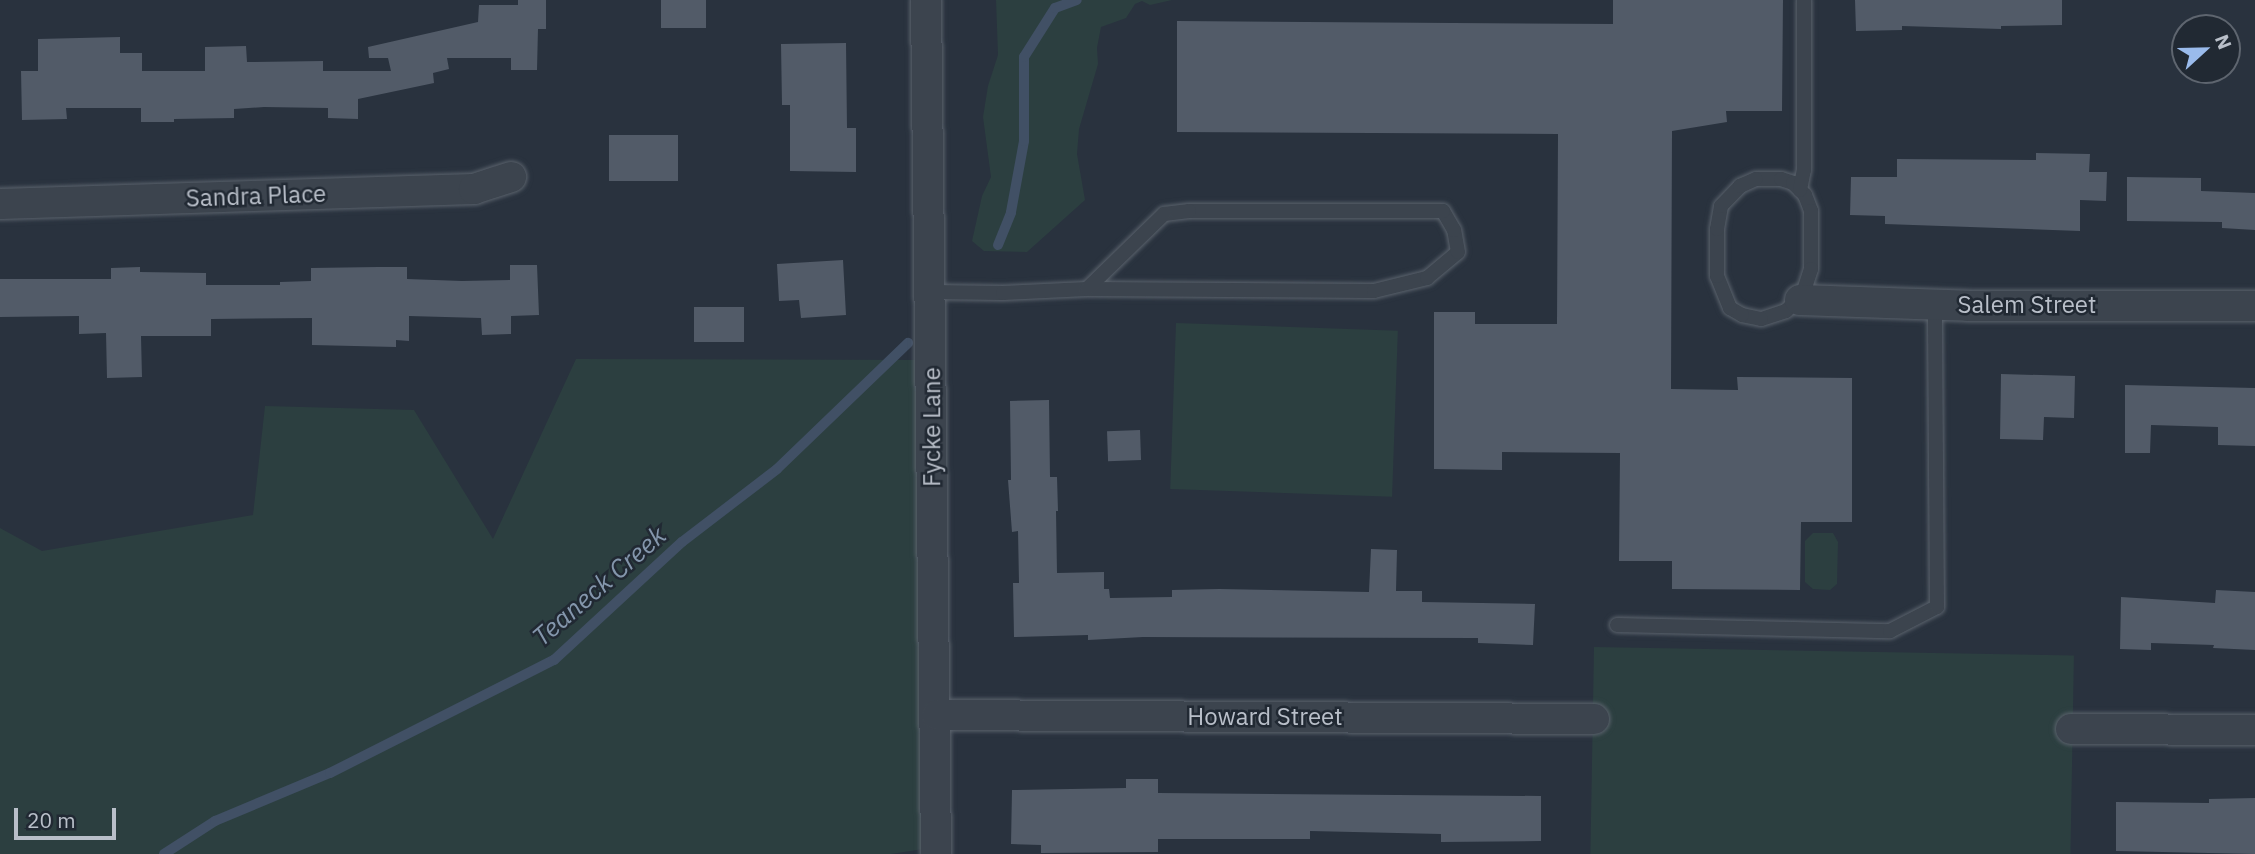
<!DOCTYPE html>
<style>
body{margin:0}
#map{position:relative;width:2255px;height:854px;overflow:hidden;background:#29323e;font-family:"IBM Plex Sans",sans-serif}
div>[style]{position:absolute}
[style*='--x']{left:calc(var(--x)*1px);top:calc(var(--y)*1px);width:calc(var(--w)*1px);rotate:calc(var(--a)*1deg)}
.green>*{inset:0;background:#2c3f40;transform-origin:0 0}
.stream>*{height:10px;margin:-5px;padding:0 5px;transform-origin:5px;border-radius:5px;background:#415065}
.building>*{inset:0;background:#525b68;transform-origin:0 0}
.roads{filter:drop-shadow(0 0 2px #5a626c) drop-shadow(0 0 2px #5a626c)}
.lane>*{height:14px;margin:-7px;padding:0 7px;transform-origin:7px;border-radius:7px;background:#3c444e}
.street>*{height:30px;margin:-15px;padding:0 15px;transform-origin:15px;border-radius:15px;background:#3c444e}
span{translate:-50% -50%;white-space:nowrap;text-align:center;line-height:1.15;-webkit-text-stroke:5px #212933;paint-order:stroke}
.street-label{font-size:24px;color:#b9bfc9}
.water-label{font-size:26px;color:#8496ac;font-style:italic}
.north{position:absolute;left:2171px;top:14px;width:70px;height:70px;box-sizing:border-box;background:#212933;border:2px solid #5e656f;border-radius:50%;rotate:68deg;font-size:19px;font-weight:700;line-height:28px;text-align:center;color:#b9bfc9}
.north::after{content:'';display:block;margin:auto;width:24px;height:32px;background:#9abbec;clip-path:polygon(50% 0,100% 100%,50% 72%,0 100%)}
.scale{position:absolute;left:14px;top:808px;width:102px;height:32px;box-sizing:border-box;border:4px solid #b9bfc9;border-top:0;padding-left:9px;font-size:21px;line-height:24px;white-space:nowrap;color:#b9bfc9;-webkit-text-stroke:5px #212933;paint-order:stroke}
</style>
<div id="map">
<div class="green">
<div style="clip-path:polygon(996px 0,1172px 0,1150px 5px,1142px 1px,1135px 4px,1126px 18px,1101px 27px,1097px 48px,1098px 64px,1079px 129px,1077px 154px,1085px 200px,1027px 252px,984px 251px,972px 241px,982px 196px,991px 177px,983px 117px,988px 86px,998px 55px)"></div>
<div style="left:1176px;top:323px;width:222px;height:166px;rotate:2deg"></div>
<div style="clip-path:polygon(576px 359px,933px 360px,936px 847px,891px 854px,0 854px,0 528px,42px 551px,253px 515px,265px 406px,414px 410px,493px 539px)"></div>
<div style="clip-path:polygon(1813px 533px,1833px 533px,1838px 542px,1837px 584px,1830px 590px,1813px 589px,1805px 582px,1805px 541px)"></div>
<div style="left:1594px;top:647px;width:480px;height:207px;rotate:1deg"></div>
</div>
<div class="stream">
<div style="--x:998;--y:245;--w:35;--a:-68"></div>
<div style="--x:1011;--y:212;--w:72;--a:-79.6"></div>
<div style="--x:1024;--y:141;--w:84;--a:-90"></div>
<div style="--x:1024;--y:57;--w:58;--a:-57.7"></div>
<div style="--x:1055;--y:8;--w:23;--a:-20"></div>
<div style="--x:164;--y:854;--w:61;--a:-32.9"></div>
<div style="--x:215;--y:821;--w:125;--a:-22.7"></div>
<div style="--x:330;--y:773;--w:251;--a:-26.8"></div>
<div style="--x:554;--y:660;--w:174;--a:-42.7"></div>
<div style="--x:682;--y:542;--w:120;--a:-37.5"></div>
<div style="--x:777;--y:469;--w:182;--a:-43.9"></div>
</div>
<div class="building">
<div style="clip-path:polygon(518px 0,546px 0,546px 29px,538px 29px,537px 70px,511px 70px,511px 58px,447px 58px,449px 69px,433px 73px,434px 83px,358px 99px,358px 119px,328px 118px,328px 108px,264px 107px,234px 109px,234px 118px,174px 119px,174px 122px,141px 122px,141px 108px,66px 108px,67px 119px,22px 120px,21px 71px,38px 71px,38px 39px,120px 37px,120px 53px,142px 53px,142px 71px,205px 71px,205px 47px,246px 46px,247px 62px,323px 61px,323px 71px,391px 71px,388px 58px,369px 58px,368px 47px,478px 22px,479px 5px,518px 5px)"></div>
<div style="left:661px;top:0;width:45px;height:28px"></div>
<div style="clip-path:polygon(1613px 0,1783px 0,1782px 111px,1726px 111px,1727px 122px,1672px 131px,1671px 389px,1738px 390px,1737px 377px,1852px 378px,1852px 522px,1801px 522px,1800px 590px,1672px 589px,1672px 561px,1619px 561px,1620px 453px,1502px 452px,1502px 470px,1434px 469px,1434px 312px,1475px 312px,1475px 324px,1557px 324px,1558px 134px,1177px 132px,1177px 21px,1613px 24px)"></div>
<div style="clip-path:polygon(1855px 0,2062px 0,2062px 25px,2001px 26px,2001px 29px,1902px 26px,1902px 30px,1856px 31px)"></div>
<div style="clip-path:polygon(846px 43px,847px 128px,856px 128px,856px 172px,790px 171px,790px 105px,782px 105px,781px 44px)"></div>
<div style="left:609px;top:135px;width:69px;height:46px"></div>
<div style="clip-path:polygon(2036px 153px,2090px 154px,2089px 172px,2107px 172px,2106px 201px,2080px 200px,2080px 231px,1885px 224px,1885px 216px,1850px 215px,1851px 177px,1897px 177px,1897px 159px,2036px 160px)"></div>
<div style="clip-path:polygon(2127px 177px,2201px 178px,2201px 191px,2255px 193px,2255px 230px,2222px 228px,2222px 222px,2127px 221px)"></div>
<div style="clip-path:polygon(843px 260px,846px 315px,801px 318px,799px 300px,779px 301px,777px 264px)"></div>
<div style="clip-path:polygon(510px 265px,537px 265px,539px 315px,511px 316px,511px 334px,482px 335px,481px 318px,409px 316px,409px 341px,396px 340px,396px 347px,312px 345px,312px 318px,211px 319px,211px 336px,141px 336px,142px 377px,107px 378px,106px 333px,79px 334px,79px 316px,0 317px,0 279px,111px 279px,111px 268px,140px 267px,140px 272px,206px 273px,206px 285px,280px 285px,280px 282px,311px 281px,311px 268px,378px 267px,407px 267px,407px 279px,462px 281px,510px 280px)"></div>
<div style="left:694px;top:307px;width:50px;height:35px"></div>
<div style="clip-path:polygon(2001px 374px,2075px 376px,2074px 418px,2044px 417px,2043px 440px,2000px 439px)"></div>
<div style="clip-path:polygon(2125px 385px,2255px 388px,2255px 446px,2218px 445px,2218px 427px,2151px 425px,2150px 453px,2125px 453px)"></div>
<div style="clip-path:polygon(1049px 400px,1050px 477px,1057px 477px,1058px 511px,1056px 511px,1057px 573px,1104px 572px,1104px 589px,1109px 589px,1110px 598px,1172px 597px,1172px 590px,1219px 589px,1369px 592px,1371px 549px,1397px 550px,1396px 591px,1422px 591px,1422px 602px,1535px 604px,1533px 645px,1478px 643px,1478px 638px,1143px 637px,1088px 640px,1088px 635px,1014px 637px,1013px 583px,1019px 583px,1018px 531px,1012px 532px,1008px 480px,1011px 480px,1010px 401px)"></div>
<div style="left:1140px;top:430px;width:30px;height:33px;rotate:88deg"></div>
<div style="clip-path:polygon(2216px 590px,2255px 592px,2255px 650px,2213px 648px,2214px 645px,2151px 643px,2151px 650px,2120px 649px,2121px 597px,2215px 603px)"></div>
<div style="clip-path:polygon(1126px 779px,1158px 779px,1158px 793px,1541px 796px,1541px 841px,1441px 842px,1441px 834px,1310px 831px,1310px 839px,1158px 839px,1158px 852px,1041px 853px,1041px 845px,1011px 844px,1012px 790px,1126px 788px)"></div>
<div style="clip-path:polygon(2255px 798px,2255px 854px,2116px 851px,2116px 802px,2209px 803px,2209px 799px)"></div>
</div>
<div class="roads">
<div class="lane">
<div style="--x:1756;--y:179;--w:25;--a:0"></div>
<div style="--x:1781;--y:179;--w:13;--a:18"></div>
<div style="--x:1793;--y:183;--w:17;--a:45"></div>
<div style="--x:1805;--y:195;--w:17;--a:69"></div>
<div style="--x:1811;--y:211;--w:58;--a:90"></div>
<div style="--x:1811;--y:269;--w:26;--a:108"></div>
<div style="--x:1803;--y:294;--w:24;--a:135"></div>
<div style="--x:1786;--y:311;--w:26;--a:162"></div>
<div style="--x:1761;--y:319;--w:19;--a:-168"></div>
<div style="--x:1742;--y:315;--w:14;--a:-150"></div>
<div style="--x:1730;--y:308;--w:35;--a:-112"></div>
<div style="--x:1717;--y:276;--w:47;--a:-90"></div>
<div style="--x:1717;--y:229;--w:23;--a:-80"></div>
<div style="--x:1721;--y:206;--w:28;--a:-46"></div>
<div style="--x:1740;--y:186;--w:17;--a:-24"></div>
<div style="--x:1800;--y:190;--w:20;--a:-79"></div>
<div style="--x:1804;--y:170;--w:170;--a:-90"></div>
<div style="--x:932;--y:292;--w:71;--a:0.8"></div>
<div style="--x:1003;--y:293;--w:84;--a:-2.7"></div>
<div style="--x:1087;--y:289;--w:287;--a:0.4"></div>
<div style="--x:1374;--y:291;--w:55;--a:-13.8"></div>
<div style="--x:1427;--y:278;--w:40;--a:-40"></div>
<div style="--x:1458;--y:252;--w:22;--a:-100"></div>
<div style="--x:1454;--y:230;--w:22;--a:-120"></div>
<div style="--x:1443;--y:211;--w:254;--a:180"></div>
<div style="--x:1189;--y:211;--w:25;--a:173"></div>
<div style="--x:1164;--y:214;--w:107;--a:135.8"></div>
<div style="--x:1617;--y:625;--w:273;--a:1.3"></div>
<div style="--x:1890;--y:631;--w:53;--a:-27.1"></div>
<div style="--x:1937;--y:607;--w:302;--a:-90.4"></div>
</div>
<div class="street">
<div style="--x:926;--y:0;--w:854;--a:89.33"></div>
<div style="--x:0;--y:204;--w:474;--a:-1.8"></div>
<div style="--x:474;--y:189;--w:39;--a:-18"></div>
<div style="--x:1800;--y:300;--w:168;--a:2"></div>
<div style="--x:1968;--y:306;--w:287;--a:0"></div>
<div style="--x:937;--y:715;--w:657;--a:0.35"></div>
<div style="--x:2071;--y:729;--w:184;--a:0.3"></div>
</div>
</div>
<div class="street-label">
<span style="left:256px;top:196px;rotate:-2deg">Sandra Place</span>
<span style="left:2027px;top:305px">Salem Street</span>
<span style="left:932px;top:427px;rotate:-90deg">Fycke Lane</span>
<span style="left:1265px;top:717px">Howard Street</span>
</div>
<div class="water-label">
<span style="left:599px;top:586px;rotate:-41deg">Teaneck Creek</span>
</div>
<div class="north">N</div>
<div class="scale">20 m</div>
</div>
